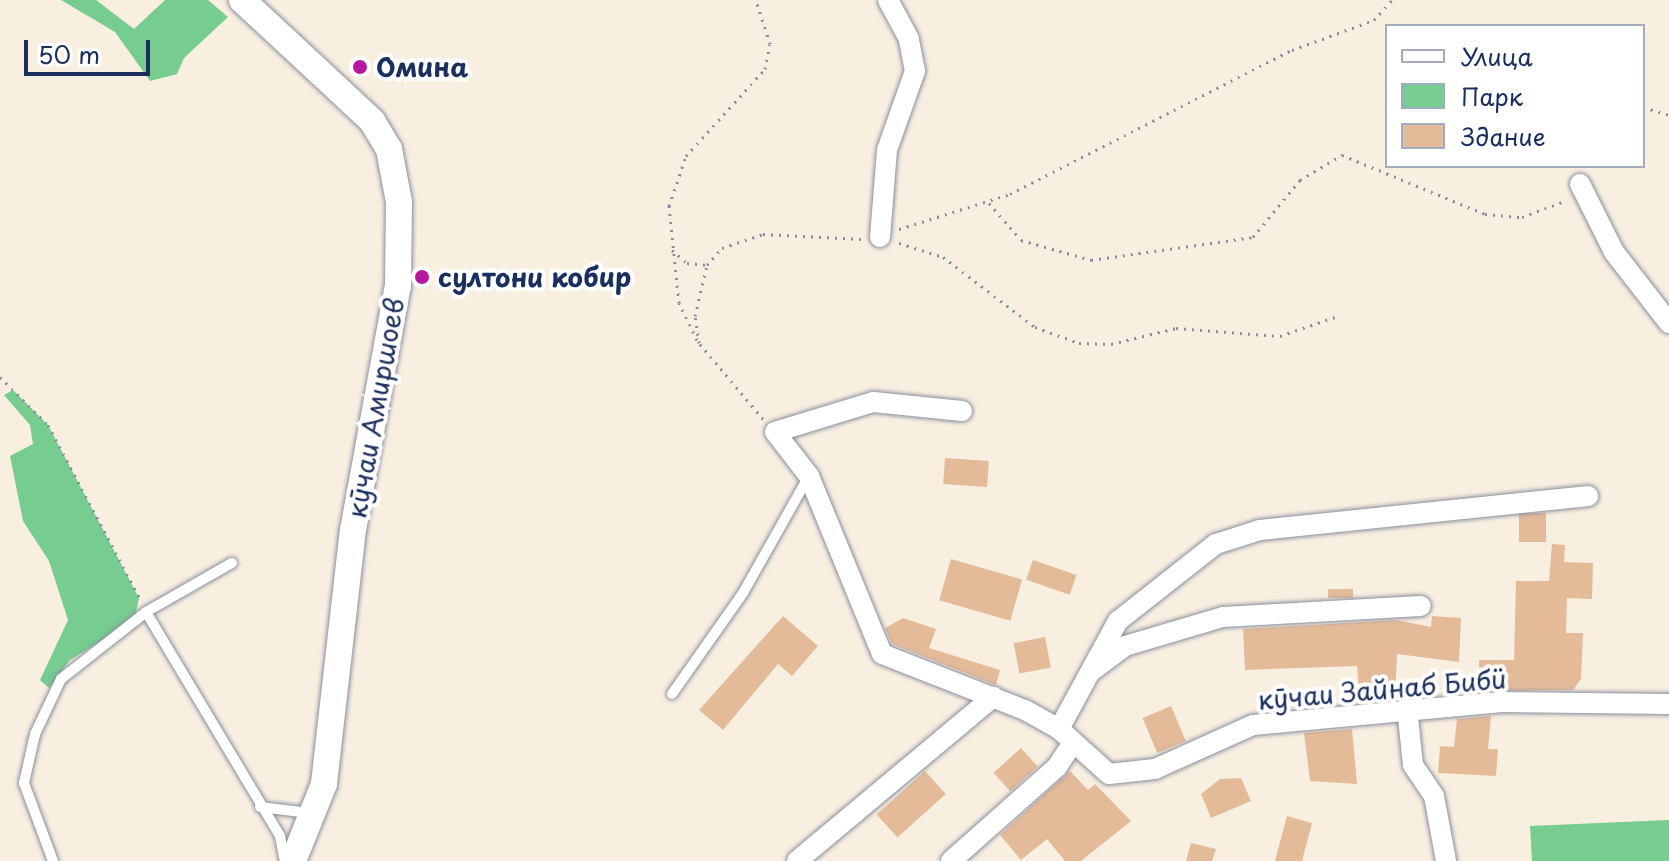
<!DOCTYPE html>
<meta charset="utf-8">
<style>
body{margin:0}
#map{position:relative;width:1669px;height:861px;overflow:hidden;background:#f9efe1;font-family:"Playpen Sans",sans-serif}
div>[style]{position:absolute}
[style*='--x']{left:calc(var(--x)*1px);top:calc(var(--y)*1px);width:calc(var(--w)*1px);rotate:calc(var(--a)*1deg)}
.green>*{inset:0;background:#77cc8f}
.building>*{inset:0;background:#e3bb99;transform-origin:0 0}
.path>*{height:3px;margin-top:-1.5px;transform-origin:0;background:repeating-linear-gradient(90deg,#8a8fa0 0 2px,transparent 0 8px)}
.roads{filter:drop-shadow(0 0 2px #8a8fa0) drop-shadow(0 0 2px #8a8fa0)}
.service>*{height:10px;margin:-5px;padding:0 5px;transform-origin:5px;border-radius:5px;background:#fff}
.minor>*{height:20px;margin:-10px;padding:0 10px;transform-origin:10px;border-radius:10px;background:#fff}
.tertiary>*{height:26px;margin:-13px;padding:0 13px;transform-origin:13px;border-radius:13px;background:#fff}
.dots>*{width:22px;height:22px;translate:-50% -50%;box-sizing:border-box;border:4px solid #fff;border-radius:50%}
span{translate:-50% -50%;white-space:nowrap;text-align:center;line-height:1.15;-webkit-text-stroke:8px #fff;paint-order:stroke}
.poi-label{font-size:26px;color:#1b2f5e;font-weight:700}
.left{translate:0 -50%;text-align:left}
.street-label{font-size:26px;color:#1b2f5e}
.legend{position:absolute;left:1385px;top:24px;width:260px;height:144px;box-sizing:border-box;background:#fff;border:2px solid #a4acbf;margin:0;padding:10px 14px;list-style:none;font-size:24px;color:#1b2f5e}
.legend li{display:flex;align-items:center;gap:16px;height:40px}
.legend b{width:40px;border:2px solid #a4acbf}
.scale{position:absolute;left:24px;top:40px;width:126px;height:36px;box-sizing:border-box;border:4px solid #1b2f5e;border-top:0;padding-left:10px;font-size:24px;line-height:28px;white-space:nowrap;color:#1b2f5e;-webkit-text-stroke:6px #fff;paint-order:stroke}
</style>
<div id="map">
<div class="green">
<div style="clip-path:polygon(61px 0,96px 0,134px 29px,165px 0,208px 0,228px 17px,184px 58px,177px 74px,150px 81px,115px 32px)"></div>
<div style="clip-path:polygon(13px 390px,48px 425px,139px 598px,134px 621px,70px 660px,49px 688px,40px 680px,68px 620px,49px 561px,23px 521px,10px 456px,33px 444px,30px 425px,4px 395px)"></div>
<div style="clip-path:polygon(1669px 820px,1669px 861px,1532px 861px,1530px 826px)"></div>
</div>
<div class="building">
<div style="left:945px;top:458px;width:44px;height:26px;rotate:4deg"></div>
<div style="left:1546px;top:513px;width:29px;height:27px;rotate:90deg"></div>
<div style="clip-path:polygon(1552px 544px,1565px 545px,1564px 562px,1593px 563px,1592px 599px,1567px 598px,1566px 633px,1583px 633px,1581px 679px,1573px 690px,1480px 691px,1479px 660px,1514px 660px,1516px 581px,1549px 581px)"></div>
<div style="left:951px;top:559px;width:74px;height:43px;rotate:16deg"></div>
<div style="left:1033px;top:560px;width:46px;height:21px;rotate:19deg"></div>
<div style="left:1328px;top:589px;width:25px;height:9px"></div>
<div style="clip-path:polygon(783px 616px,818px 646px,792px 676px,778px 664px,723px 730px,699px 710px)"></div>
<div style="clip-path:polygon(1432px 616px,1461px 618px,1459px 662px,1397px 654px,1395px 699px,1360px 702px,1357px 666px,1245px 670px,1243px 629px,1396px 620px,1431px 627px)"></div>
<div style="clip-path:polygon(903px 618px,936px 629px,929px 648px,1000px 670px,996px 685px,892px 644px,885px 628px)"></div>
<div style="left:1045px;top:637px;width:31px;height:32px;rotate:79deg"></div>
<div style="left:1171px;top:706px;width:38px;height:31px;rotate:67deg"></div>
<div style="clip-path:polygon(1491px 716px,1488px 749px,1498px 749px,1496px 776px,1438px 773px,1440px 746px,1454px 747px,1457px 719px)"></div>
<div style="clip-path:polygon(1352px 729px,1357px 784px,1310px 781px,1304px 733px)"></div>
<div style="left:1021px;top:748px;width:25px;height:37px;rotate:48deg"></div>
<div style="left:925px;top:771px;width:31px;height:65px;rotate:48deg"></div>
<div style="clip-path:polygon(1070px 771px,1088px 790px,1095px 784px,1131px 821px,1081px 861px,1065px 861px,1047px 839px,1021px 860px,1000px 835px)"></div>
<div style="clip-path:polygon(1241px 778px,1251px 801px,1211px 818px,1201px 794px,1220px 779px)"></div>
<div style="clip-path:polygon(1287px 816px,1312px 823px,1302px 861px,1275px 861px)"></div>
<div style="clip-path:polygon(1191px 843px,1216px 849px,1212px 861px,1186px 861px)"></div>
</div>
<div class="path">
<div style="--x:1643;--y:107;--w:27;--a:17"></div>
<div style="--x:989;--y:203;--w:49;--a:49.1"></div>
<div style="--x:1021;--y:240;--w:73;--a:15.9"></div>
<div style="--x:1091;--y:260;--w:164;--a:-8.1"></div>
<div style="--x:1253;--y:237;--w:74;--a:-50.5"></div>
<div style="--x:1300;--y:180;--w:49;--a:-30.8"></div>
<div style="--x:1342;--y:155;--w:155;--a:22.4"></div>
<div style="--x:1485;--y:214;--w:37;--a:5"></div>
<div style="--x:1522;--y:217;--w:48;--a:-20.7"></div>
<div style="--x:899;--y:229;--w:116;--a:-17.5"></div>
<div style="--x:1010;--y:194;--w:317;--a:-27.1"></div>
<div style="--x:1292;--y:50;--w:87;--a:-20.1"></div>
<div style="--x:1374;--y:20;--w:27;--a:-48"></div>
<div style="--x:899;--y:243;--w:46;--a:17.7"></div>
<div style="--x:943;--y:257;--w:116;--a:37.3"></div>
<div style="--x:1035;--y:327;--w:47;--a:20"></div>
<div style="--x:1079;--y:343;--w:32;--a:2"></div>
<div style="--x:1111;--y:344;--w:67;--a:-13.8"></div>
<div style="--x:1176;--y:328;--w:104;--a:4.4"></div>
<div style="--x:1280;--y:336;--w:58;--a:-19.1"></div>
<div style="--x:672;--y:250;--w:20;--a:41"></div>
<div style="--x:687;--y:263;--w:20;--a:6"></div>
<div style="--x:697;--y:340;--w:41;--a:-115.9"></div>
<div style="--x:679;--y:303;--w:98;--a:-95.9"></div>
<div style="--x:669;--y:206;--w:53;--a:-71.2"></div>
<div style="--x:686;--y:156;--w:118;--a:-47.8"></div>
<div style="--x:765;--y:69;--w:25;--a:-79"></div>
<div style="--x:770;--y:44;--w:46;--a:-107.7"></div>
<div style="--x:0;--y:377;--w:68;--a:45"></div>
<div style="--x:48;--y:425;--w:199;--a:62.1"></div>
<div style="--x:763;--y:419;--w:99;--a:-130.1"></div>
<div style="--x:699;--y:343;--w:27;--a:-98"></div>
<div style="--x:695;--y:316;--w:52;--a:-76.8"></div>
<div style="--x:707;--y:265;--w:23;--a:-49"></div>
<div style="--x:722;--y:248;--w:43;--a:-18.9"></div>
<div style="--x:763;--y:234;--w:98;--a:2.9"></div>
</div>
<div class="roads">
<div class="service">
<div style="--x:146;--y:612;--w:261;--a:59.1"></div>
<div style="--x:280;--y:836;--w:25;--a:79"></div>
<div style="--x:672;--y:694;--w:123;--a:-54.9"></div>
<div style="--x:743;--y:593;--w:134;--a:-60.6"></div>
<div style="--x:260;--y:807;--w:50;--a:6.8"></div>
<div style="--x:53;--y:861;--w:83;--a:-110.4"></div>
<div style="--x:24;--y:783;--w:50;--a:-77.3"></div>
<div style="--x:35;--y:734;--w:61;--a:-64.7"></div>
<div style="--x:61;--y:679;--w:108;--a:-38.2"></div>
<div style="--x:146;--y:612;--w:99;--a:-29.7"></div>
</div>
<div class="minor">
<div style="--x:1580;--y:184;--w:76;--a:63.4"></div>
<div style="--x:1614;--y:252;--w:90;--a:52.2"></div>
<div style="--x:880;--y:237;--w:87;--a:-85.4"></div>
<div style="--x:887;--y:150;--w:84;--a:-70.5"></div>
<div style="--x:915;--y:71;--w:33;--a:-101"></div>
<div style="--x:909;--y:39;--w:44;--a:-118.3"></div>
<div style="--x:962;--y:411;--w:89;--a:-174.2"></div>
<div style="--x:873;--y:402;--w:102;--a:163"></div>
<div style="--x:775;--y:432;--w:56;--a:52.3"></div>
<div style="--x:809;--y:476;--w:192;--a:67.7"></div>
<div style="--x:882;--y:654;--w:154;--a:21.4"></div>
<div style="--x:1025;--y:710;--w:39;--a:29"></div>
<div style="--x:1059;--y:729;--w:67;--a:42"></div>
<div style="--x:1109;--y:774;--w:46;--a:-6.2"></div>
<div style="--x:1155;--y:769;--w:107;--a:-24.2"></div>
<div style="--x:1253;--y:725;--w:247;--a:-5.3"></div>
<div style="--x:1499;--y:702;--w:170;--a:0.7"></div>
<div style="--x:1093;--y:670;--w:40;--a:-37"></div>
<div style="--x:1125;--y:646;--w:102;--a:-16.5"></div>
<div style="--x:1223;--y:617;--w:198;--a:-3.2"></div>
<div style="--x:1407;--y:708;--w:57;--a:84"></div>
<div style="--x:1413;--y:765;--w:37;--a:56"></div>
<div style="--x:1434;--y:796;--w:66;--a:79.5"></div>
<div style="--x:1059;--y:729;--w:123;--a:-61.4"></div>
<div style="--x:1118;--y:621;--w:125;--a:-38.2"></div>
<div style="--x:1216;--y:544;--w:46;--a:-17.7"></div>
<div style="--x:1260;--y:530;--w:330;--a:-5.9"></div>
<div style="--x:797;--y:861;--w:256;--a:-39.9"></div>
<div style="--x:951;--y:861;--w:142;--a:-41.6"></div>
<div style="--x:1057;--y:767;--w:27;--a:-57"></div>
</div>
<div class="tertiary">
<div style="--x:242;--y:0;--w:178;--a:42.9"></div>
<div style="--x:372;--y:121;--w:33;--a:59"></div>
<div style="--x:389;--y:149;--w:54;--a:79.3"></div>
<div style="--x:399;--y:202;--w:83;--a:90.7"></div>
<div style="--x:398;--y:285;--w:248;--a:100.4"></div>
<div style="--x:353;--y:529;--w:257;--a:96.5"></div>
<div style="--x:324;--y:784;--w:83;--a:111.9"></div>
</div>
</div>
<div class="dots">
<div style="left:360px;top:67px;background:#b5179e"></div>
<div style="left:422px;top:277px;background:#b5179e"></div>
</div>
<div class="poi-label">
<span class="left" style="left:376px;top:67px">Омина</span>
<span class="left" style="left:438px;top:277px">султони кобир</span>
</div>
<div class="street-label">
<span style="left:375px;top:408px;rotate:-80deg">кӯчаи Амиршоев</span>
<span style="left:1382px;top:689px;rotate:-5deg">кӯчаи Зайнаб Бибӣ</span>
</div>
<ul class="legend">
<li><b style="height:10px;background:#fff"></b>Улица</li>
<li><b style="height:22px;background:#77cc8f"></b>Парк</li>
<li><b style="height:22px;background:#e3bb99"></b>Здание</li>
</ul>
<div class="scale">50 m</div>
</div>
